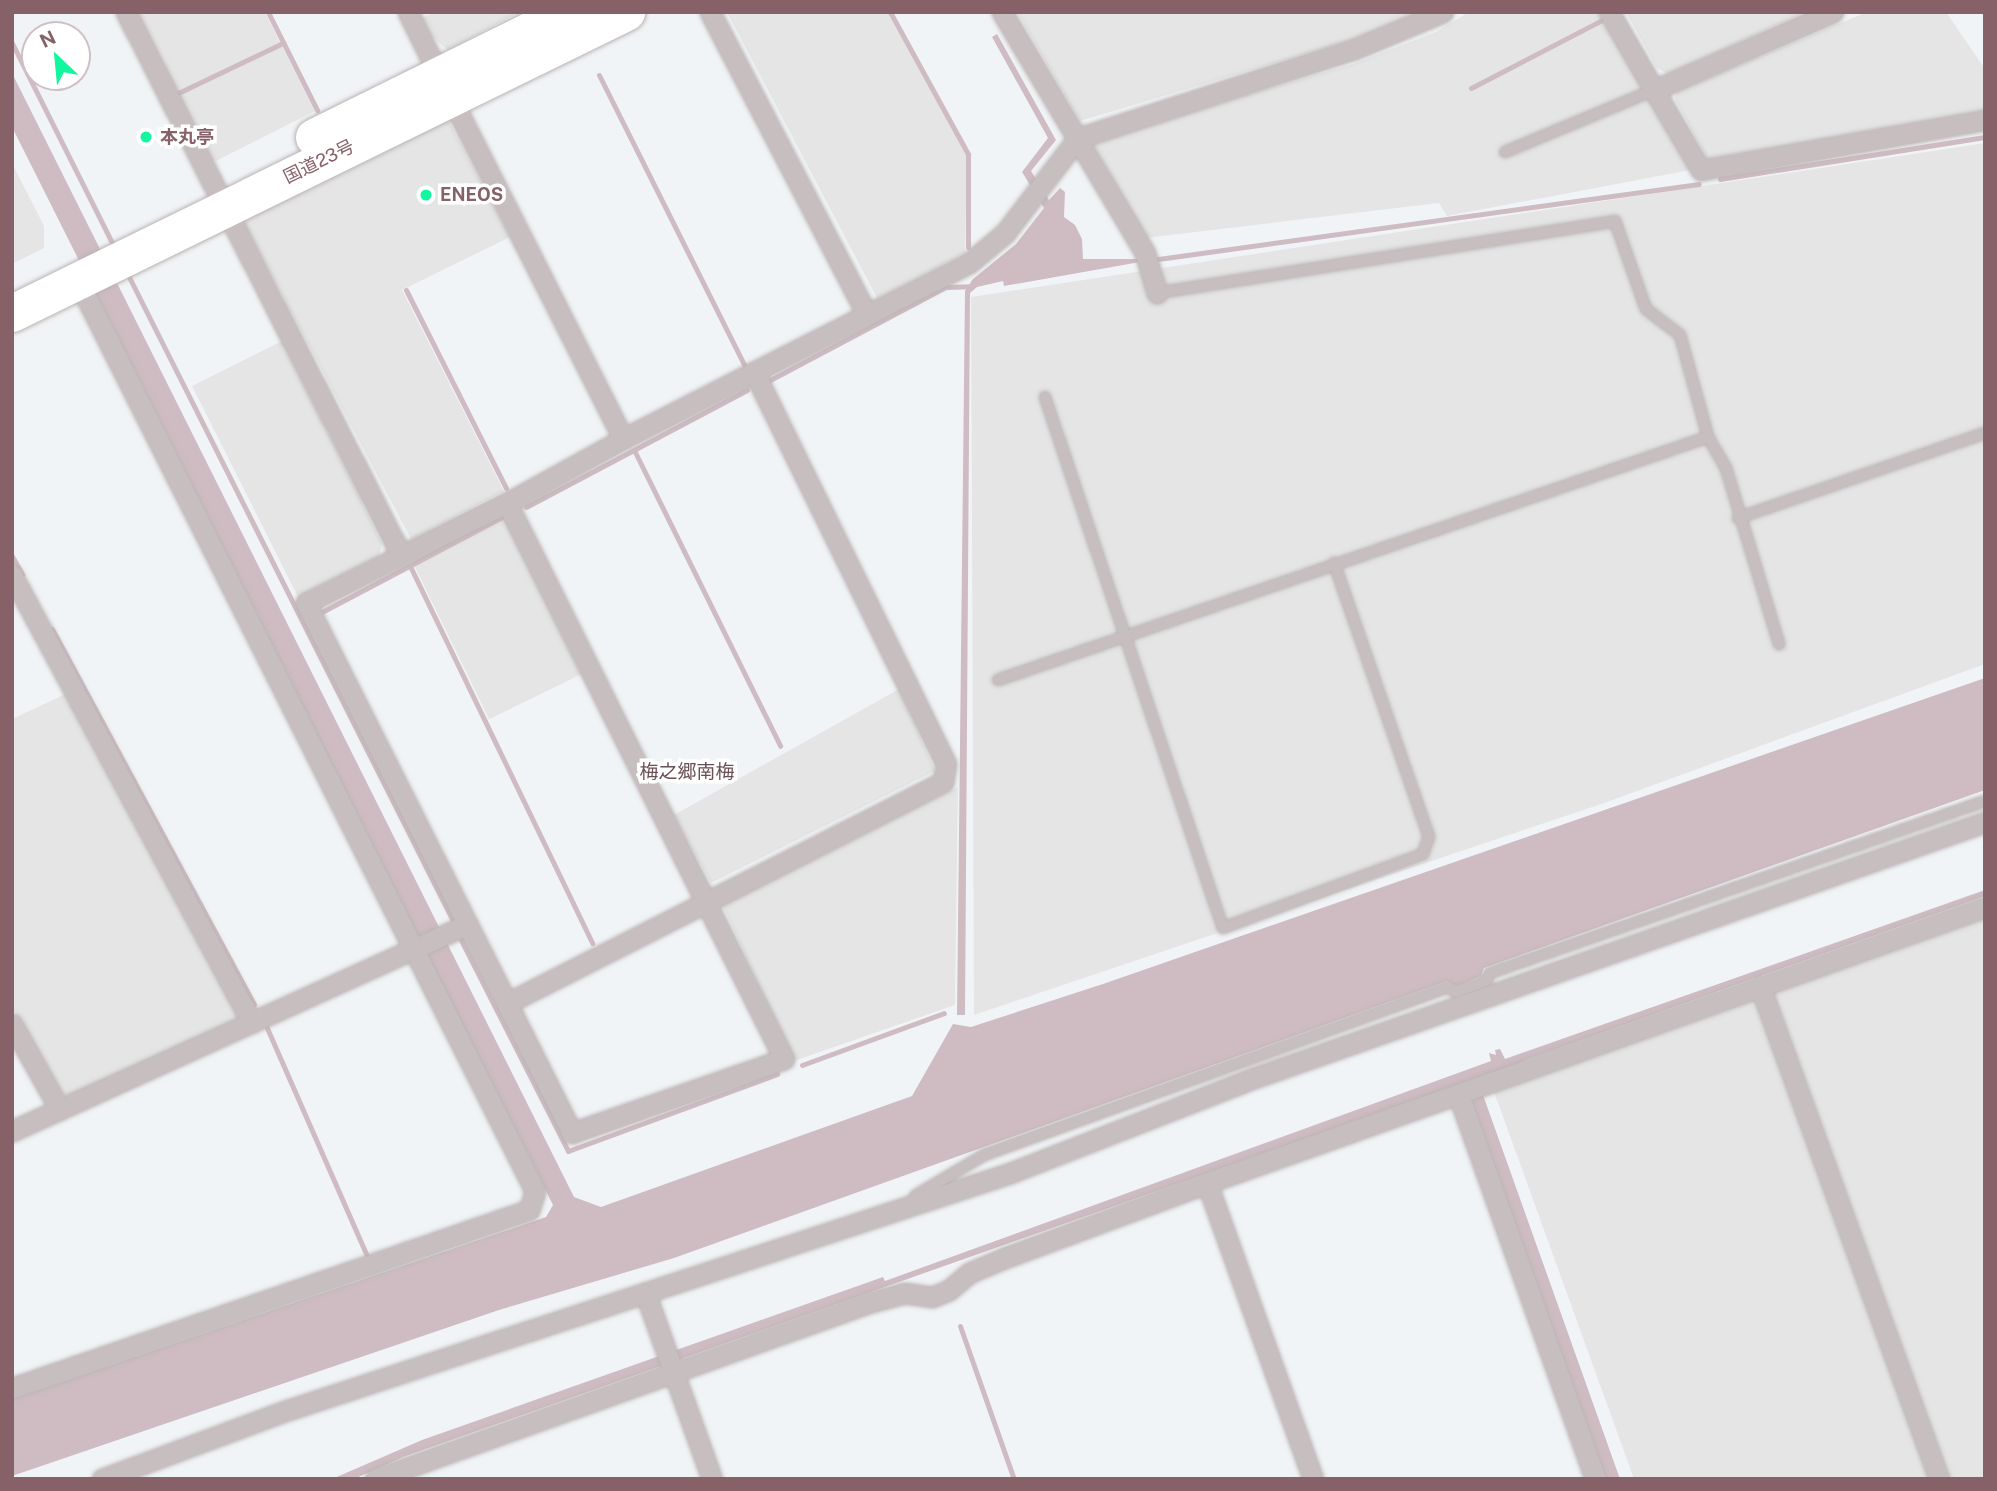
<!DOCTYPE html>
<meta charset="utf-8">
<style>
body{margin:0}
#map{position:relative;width:1997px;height:1491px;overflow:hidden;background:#f1f4f6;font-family:"Public Sans","Noto Sans JP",sans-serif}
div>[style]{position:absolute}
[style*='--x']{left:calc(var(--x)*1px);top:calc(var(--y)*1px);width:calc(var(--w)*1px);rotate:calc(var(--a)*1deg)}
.built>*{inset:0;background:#e5e5e6;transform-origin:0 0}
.water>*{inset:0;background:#cebcc2}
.stream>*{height:5px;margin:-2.5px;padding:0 2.5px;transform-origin:2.5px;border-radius:2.5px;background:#cebcc2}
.roads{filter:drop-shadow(0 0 2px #bbb3b4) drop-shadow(0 0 2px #bbb3b4)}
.lane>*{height:10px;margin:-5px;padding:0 5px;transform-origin:5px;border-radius:5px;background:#c7bebf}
.street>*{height:19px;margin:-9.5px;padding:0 9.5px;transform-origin:9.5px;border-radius:9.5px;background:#c7bebf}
.highway>*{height:37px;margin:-18.5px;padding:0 18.5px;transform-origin:18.5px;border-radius:18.5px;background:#fff}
.dots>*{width:19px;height:19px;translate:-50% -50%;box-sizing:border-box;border:4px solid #fff;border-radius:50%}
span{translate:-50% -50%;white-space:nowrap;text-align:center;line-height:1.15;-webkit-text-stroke:7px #fff;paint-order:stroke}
.poi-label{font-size:18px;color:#866168;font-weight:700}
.left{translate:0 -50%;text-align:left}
.street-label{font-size:18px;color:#866168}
.neighbourhood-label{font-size:19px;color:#6a5055}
.frame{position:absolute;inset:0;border:14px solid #866168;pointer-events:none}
.north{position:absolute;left:21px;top:21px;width:70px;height:70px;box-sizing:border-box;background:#fff;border:2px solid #cfc0c3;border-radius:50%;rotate:334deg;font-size:19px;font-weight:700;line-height:28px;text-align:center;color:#866168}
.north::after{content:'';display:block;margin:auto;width:24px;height:32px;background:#12f69f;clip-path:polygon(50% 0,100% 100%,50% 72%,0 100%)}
</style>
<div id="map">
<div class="built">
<div style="clip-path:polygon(134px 12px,265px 12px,315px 111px,216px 161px,209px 158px)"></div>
<div style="clip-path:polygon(434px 12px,519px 12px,448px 50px,432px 37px,422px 18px)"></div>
<div style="clip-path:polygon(732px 12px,887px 12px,967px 155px,965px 253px,877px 298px,728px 14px)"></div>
<div style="clip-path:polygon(1017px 12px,1421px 12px,1354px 39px,1080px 121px)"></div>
<div style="clip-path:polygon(1469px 12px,1600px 12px,1691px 170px,1447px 216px,1439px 203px,1145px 238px,1092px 141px,1356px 63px,1436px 32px)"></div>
<div style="clip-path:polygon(1626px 12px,1805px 12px,1668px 74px,1657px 68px)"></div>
<div style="clip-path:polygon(1867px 12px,1946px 12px,1985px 69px,1985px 113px,1708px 160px,1675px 99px,1676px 92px)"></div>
<div style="clip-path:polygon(447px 118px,510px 237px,402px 290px,504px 491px,411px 539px,245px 224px,251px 213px)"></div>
<div style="clip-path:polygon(1985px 143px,1985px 664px,1607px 802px,974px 1015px,971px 297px)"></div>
<div style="clip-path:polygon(12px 163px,44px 226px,44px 248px,12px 264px)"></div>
<div style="clip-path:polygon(282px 341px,382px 544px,379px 556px,298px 597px,192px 386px)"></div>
<div style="left:505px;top:519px;width:173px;height:102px;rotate:64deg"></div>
<div style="clip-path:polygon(899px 689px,935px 771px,711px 883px,674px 815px)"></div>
<div style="clip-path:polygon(66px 694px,242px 1021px,71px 1096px,61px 1093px,12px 1007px,12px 719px)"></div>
<div style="clip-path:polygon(958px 787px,955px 1005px,794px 1061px,723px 906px,726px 898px)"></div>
<div style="clip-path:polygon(1985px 918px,1985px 1479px,1946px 1479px,1771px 996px,1775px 991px)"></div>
<div style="clip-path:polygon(1755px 998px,1932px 1479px,1634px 1479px,1493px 1089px)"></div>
</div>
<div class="water">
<div style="clip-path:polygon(997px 34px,1056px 140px,1031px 171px,1049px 200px,1060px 188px,1065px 192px,1064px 217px,1075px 225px,1082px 239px,1083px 259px,1157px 259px,1004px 286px,1003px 281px,977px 287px,970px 293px,965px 1015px,957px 1015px,965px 291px,973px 279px,1016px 244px,1044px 208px,1022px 172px,1048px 138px,992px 37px)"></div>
<div style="clip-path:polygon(12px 73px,574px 1197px,601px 1207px,912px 1096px,953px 1024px,971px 1027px,1103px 984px,1985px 678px,1985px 790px,1484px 968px,1481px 976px,1457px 986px,1447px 981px,674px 1258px,499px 1310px,12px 1476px,12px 1399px,546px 1217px,553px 1205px,12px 127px)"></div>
<div style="clip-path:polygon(1985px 890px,1985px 896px,1525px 1060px,1483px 1095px,1620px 1479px,1606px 1479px,1471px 1100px,1460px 1084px,403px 1457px,354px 1479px,332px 1479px,422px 1440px,883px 1277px,885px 1281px,1491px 1061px,1489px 1053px,1496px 1055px,1495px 1050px,1500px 1049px,1505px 1059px)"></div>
</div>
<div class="stream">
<div style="--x:268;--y:12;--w:110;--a:63.4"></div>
<div style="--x:890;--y:12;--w:162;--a:61.2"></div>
<div style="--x:968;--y:154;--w:93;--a:90"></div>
<div style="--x:12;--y:43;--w:228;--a:63.4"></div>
<div style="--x:599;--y:75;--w:326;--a:63.4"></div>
<div style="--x:1471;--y:88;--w:148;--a:-27.4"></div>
<div style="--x:176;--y:94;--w:119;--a:-25.5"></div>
<div style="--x:1720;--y:179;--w:268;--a:-9"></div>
<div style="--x:1151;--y:260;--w:553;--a:-7.9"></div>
<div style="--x:126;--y:271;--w:725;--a:63.29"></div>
<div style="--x:406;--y:290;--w:222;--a:63.2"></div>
<div style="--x:770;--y:380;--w:199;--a:-27.9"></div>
<div style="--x:946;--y:287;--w:25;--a:-2"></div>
<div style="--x:634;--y:450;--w:330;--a:63.7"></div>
<div style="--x:526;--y:507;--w:250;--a:-27.9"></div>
<div style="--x:12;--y:556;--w:21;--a:61"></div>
<div style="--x:410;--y:566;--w:419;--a:64.2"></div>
<div style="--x:318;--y:614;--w:208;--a:-27.8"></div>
<div style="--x:52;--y:629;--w:426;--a:61.7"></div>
<div style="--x:459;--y:936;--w:241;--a:63.1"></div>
<div style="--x:568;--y:1151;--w:223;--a:-20.2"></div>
<div style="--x:267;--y:1028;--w:247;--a:66.3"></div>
<div style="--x:802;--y:1065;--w:151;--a:-20.1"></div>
<div style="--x:960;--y:1326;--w:162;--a:70.6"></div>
</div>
<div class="roads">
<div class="lane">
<div style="--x:1505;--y:152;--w:161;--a:-22.6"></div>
<div style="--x:1157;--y:293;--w:464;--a:-8.9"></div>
<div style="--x:1615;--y:221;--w:93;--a:70.6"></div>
<div style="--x:1646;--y:309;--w:43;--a:37.4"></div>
<div style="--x:1680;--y:335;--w:106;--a:74.6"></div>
<div style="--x:1708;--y:437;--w:36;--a:60"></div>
<div style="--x:1726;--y:468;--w:184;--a:73.2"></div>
<div style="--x:1045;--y:397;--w:560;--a:71.47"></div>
<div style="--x:1223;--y:928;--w:213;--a:-20.3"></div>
<div style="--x:1423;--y:854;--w:18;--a:-71"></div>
<div style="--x:1429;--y:837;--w:290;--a:-109.1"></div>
<div style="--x:1738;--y:518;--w:261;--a:-19"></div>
<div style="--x:998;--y:680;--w:750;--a:-18.89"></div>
<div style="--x:915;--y:1196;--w:80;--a:-30.7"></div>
<div style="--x:984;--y:1155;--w:493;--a:-19.9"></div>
<div style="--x:1447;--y:987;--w:10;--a:29"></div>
<div style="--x:1456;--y:992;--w:32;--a:-20"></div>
<div style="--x:1486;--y:981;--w:9;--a:-63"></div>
<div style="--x:1490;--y:973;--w:524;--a:-19.16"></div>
</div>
<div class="street">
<div style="--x:126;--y:12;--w:609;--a:63.14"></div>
<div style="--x:408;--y:12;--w:68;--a:63.8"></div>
<div style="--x:710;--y:12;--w:341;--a:62.6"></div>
<div style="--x:1002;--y:12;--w:280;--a:59.3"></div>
<div style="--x:1145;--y:253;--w:42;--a:73.3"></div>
<div style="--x:1609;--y:12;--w:90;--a:60"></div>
<div style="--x:1654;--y:90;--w:195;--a:-23.5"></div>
<div style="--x:1654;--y:90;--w:93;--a:59.6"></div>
<div style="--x:1701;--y:170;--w:288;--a:-10"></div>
<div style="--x:451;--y:98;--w:382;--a:63.2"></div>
<div style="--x:754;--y:372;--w:436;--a:63.9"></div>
<div style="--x:946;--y:764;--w:18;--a:99"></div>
<div style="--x:943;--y:782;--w:489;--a:153.1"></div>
<div style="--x:507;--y:1003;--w:448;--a:-116.7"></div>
<div style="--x:306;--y:603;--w:225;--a:-26.5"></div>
<div style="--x:507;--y:503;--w:132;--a:-28.9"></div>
<div style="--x:623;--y:439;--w:147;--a:-27.1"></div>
<div style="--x:754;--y:372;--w:241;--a:-26.9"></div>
<div style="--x:969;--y:263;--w:47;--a:-39.8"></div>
<div style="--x:1005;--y:233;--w:120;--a:-52.5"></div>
<div style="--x:1078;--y:138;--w:290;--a:-17.9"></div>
<div style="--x:1354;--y:49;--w:96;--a:-22.6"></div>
<div style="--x:507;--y:503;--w:621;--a:63.52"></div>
<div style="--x:784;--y:1059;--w:225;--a:160.8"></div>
<div style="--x:572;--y:1133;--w:145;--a:-116.6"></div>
<div style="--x:12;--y:575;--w:508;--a:61.82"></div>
<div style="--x:1760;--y:986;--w:524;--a:70.04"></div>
<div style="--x:12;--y:1024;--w:98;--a:60.8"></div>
<div style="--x:1458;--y:1094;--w:409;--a:70.4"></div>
<div style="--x:12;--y:1131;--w:499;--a:-24.4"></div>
<div style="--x:1207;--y:1183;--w:314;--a:70.3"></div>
<div style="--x:646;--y:1295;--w:195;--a:70.3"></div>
<div style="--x:12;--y:1388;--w:547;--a:-19"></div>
<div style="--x:529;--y:1210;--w:20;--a:-72"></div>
<div style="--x:535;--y:1191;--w:1018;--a:-116.67"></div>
<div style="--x:102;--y:1479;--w:198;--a:-20.4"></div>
<div style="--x:288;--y:1410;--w:760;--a:-18.17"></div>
<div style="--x:1010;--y:1173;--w:262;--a:-21.3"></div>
<div style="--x:1254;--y:1078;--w:775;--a:-19.3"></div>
<div style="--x:375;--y:1479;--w:527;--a:-19.64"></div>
<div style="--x:871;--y:1302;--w:34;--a:-15"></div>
<div style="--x:904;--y:1293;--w:28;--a:8"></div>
<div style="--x:932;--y:1297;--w:18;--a:-22"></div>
<div style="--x:949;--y:1290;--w:26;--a:-40"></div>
<div style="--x:969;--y:1273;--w:41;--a:-22.8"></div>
<div style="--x:1007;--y:1257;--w:213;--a:-20.3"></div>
<div style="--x:1207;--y:1183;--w:826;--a:-19.53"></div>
</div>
<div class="highway">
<div style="--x:314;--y:137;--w:282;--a:-26.3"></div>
<div style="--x:12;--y:313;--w:684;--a:-26.12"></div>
</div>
</div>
<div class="dots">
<div style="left:146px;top:137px;background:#12f69f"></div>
<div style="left:426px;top:195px;background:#12f69f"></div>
</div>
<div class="poi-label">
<span class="left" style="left:160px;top:137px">本丸亭</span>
<span class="left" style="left:440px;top:195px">ENEOS</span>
</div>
<div class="street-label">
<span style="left:319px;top:162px;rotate:-26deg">国道23号</span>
</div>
<div class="neighbourhood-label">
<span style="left:687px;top:772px">梅之郷南梅</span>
</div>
<div class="frame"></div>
<div class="north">N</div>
</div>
